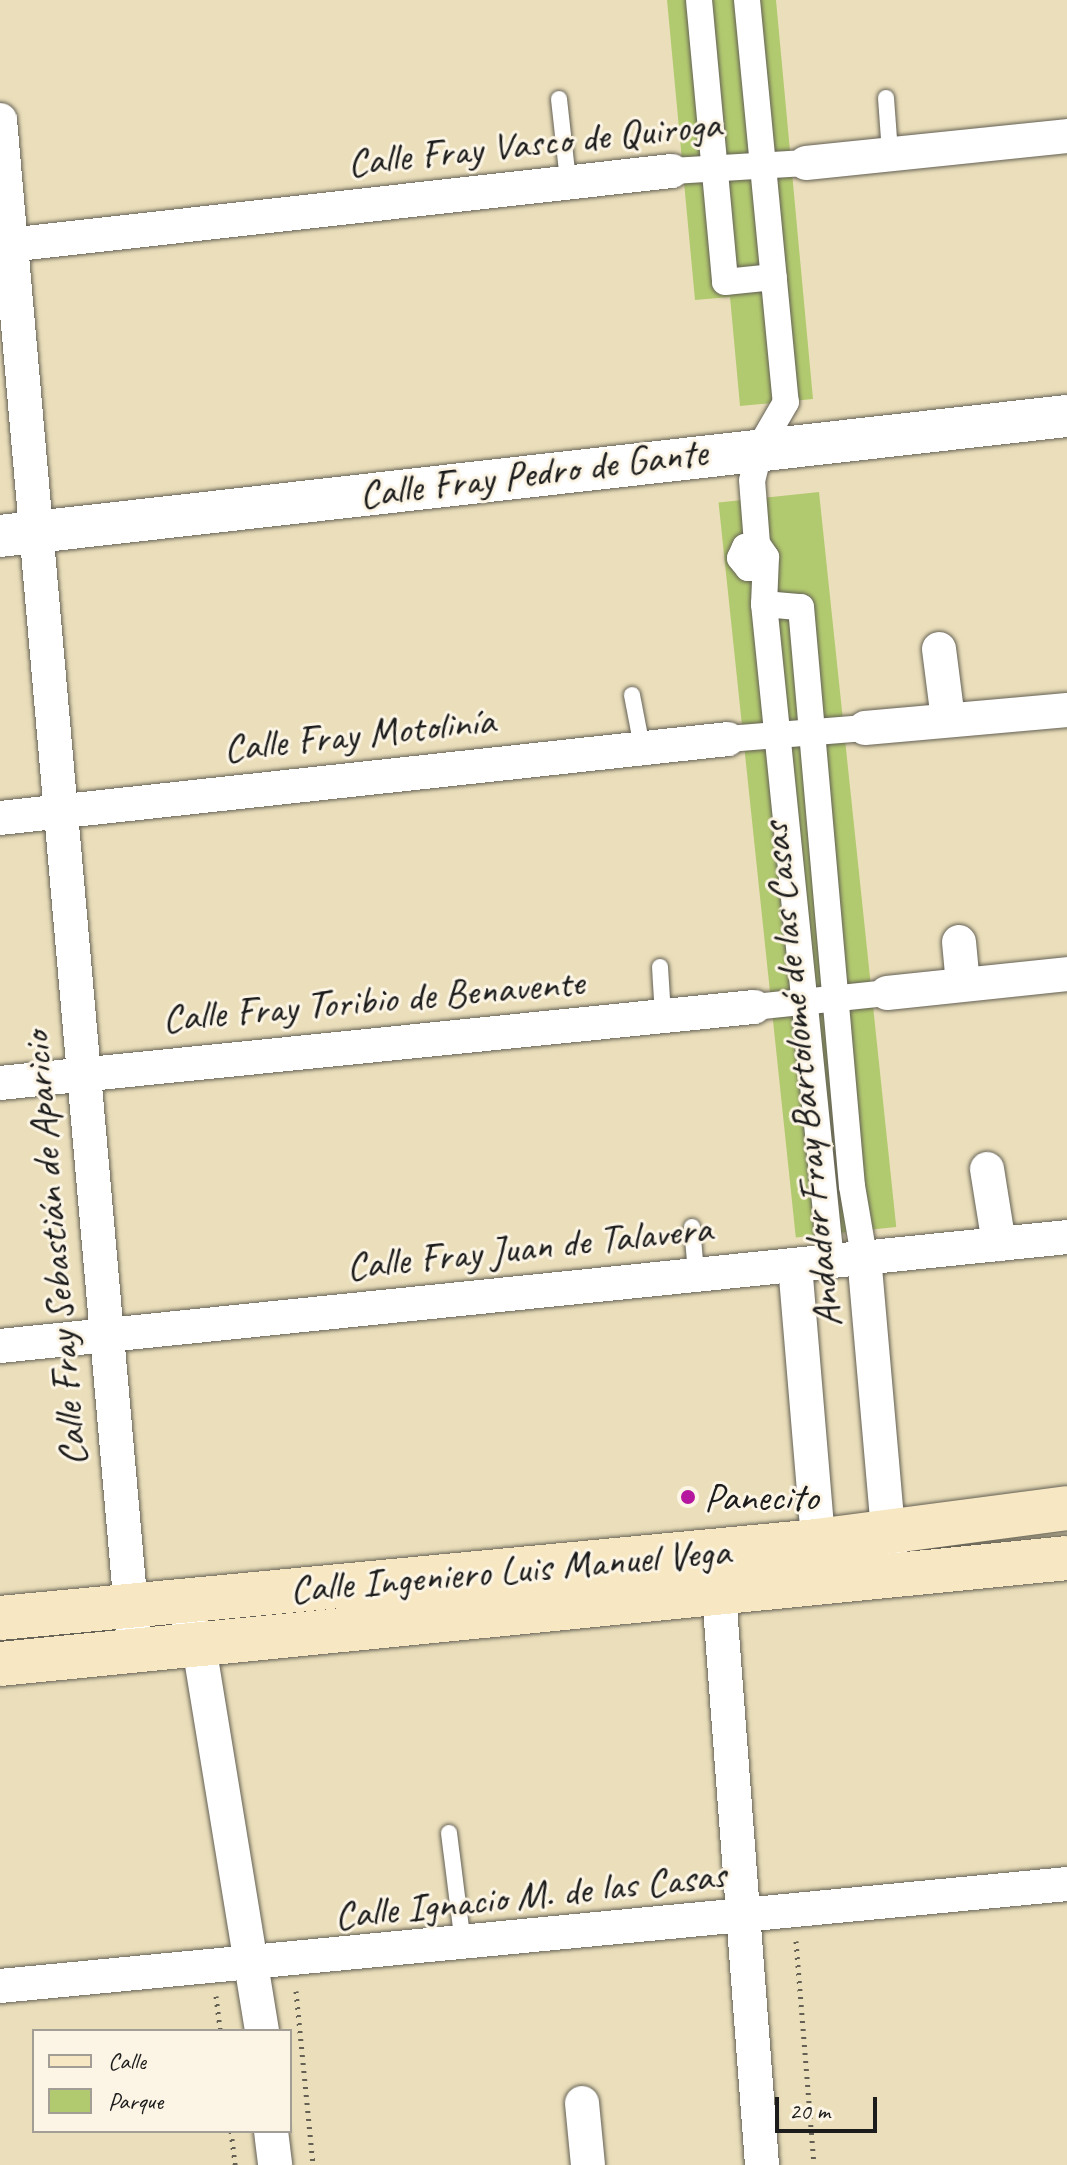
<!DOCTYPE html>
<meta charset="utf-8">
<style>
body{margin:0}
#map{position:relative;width:1067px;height:2165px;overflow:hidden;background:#ebdfbb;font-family:Caveat,sans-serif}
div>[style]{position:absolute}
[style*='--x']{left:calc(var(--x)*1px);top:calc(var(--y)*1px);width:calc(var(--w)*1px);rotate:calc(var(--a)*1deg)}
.green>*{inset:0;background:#b2ca6f;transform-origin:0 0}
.path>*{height:5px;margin-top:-2.5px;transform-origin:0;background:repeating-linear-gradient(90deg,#646054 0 2px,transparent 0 8px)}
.roads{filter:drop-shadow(0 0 2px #646054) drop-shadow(0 0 2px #646054)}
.service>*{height:16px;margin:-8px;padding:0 8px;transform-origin:8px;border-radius:8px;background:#fff}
.pedestrian>*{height:26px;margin:-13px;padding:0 13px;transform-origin:13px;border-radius:13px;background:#fff}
.minor>*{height:34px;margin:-17px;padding:0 17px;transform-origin:17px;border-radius:17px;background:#fff}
.tertiary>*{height:42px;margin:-21px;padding:0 21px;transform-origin:21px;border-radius:21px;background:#fff}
.secondary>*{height:44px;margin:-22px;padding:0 22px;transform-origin:22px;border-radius:22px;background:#f7e8c3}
.dots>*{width:22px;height:22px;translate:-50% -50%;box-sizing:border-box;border:4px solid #fcf5e5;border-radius:50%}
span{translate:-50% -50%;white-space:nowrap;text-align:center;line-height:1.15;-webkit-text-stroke:6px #fcf5e5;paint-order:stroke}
.street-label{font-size:40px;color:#1c1c1c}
.poi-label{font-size:40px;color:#1c1c1c}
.left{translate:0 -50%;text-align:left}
.legend{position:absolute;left:32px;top:2029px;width:260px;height:104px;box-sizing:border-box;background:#fcf5e5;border:2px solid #a29e95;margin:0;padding:10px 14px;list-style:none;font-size:24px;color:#1c1c1c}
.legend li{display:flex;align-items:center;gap:16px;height:40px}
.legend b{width:40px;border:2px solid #a29e95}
.scale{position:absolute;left:775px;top:2097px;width:102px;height:36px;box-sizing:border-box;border:4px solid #1c1c1c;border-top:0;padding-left:10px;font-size:24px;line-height:28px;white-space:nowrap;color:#1c1c1c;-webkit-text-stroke:6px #fcf5e5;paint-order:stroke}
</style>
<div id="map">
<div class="green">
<div style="clip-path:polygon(667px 0,776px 0,813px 399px,740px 406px,730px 297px,695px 300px)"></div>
<div style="left:819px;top:492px;width:739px;height:101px;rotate:84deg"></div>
</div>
<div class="path">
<div style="--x:796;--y:1941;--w:225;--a:85.4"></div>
<div style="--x:296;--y:1991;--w:175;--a:84.4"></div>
<div style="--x:216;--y:1996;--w:35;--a:83"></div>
<div style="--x:231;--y:2131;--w:34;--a:83"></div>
</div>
<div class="roads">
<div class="service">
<div style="--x:886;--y:98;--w:55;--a:85.8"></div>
<div style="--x:559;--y:99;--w:81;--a:83.7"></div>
<div style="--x:632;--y:695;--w:53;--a:79.1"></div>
<div style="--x:660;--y:967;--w:49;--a:86.5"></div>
<div style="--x:692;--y:1227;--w:46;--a:85"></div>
<div style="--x:449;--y:1833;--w:112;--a:82.8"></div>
</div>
<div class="pedestrian">
<div style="--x:699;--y:0;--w:283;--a:84.7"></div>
<div style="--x:725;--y:282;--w:49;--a:-5.8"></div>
<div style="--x:747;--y:0;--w:404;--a:84.5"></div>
<div style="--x:786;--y:402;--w:50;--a:120.2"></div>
<div style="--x:761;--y:445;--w:36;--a:104"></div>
<div style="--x:752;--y:480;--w:64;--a:85.5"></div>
<div style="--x:757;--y:544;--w:16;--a:55"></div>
<div style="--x:766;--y:557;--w:47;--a:92.4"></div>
<div style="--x:764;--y:604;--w:660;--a:84.18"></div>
<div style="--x:672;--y:171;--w:134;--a:-3.4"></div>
<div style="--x:757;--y:544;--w:12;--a:166"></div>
<div style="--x:745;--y:547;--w:12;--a:114"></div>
<div style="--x:740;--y:558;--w:13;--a:51"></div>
<div style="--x:748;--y:568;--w:13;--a:0"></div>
<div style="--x:764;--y:604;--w:37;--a:5"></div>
<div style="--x:801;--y:607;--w:581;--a:84.97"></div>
<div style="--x:852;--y:1186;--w:71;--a:80.3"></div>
<div style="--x:728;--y:739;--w:137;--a:-4.6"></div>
<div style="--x:754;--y:1007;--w:134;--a:-6"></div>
</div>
<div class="minor">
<div style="--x:0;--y:120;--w:1516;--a:84.97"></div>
<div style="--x:806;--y:163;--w:262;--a:-5.9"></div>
<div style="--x:0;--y:246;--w:676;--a:-6.37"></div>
<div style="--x:939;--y:649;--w:71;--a:82.7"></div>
<div style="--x:865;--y:728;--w:203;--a:-5.1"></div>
<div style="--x:0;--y:818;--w:732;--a:-6.19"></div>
<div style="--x:959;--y:942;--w:42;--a:84.6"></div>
<div style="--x:887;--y:993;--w:181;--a:-6"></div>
<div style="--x:0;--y:1083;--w:758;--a:-5.76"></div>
<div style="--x:987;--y:1169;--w:76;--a:80.9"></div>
<div style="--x:864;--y:1256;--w:300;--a:85"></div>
<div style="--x:795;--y:1265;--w:299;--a:85.2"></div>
<div style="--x:0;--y:1346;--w:1073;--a:-5.83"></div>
<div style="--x:719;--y:1594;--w:573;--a:85.69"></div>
<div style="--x:189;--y:1623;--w:25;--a:67"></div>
<div style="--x:199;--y:1646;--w:390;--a:80.7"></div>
<div style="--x:0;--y:1986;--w:1072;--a:-5.46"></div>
<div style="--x:582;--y:2103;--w:62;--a:84.5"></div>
<div style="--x:271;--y:2131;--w:34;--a:83"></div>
</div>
<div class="tertiary">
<div style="--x:0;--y:536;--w:1074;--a:-6.42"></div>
</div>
<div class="secondary">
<div style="--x:0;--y:1618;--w:821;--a:-5.38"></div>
<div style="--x:817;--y:1541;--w:252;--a:-7.5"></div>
<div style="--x:0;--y:1664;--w:1072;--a:-5.67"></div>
</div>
</div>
<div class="dots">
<div style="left:688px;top:1497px;background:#b5179e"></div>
</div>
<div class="street-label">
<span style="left:534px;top:143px;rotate:-6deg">Calle Fray Vasco de Quiroga</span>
<span style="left:533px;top:473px;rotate:-7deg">Calle Fray Pedro de Gante</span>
<span style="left:359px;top:734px;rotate:-6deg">Calle Fray Motolinía</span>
<span style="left:373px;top:1000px;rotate:-5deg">Calle Fray Toribio de Benavente</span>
<span style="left:801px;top:1075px;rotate:-96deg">Andador Fray Bartolomé de las Casas</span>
<span style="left:529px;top:1247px;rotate:-6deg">Calle Fray Juan de Talavera</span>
<span style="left:54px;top:1249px;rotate:-95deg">Calle Fray Sebastián de Aparicio</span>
<span style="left:510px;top:1570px;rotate:-5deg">Calle Ingeniero Luis Manuel Vega</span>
<span style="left:530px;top:1895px;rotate:-6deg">Calle Ignacio M. de las Casas</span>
</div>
<div class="poi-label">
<span class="left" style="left:704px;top:1497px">Panecito</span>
</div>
<ul class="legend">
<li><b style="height:10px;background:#f7e8c3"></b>Calle</li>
<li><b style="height:22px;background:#b2ca6f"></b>Parque</li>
</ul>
<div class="scale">20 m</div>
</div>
